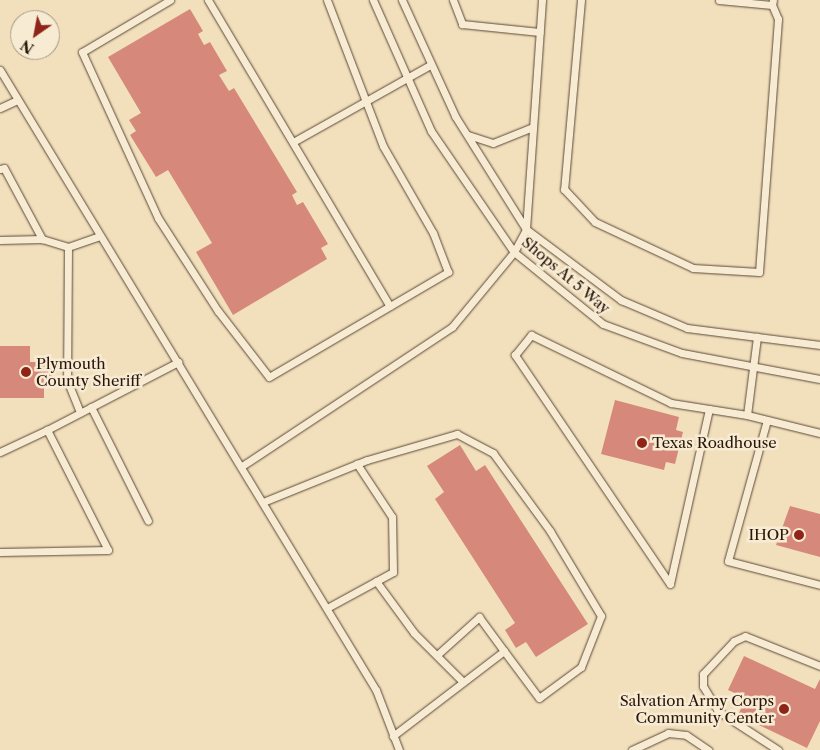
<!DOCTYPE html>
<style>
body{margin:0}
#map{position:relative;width:820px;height:750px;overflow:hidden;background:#f2e0bd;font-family:"Libre Caslon Text",serif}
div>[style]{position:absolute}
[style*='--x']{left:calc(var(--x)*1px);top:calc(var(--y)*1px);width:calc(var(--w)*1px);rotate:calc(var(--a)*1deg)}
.building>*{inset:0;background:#d6897a}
.roads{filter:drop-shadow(0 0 1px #5b4836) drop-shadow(0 0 1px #5b4836)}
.lane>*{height:7px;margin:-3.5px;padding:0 3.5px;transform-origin:3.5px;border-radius:3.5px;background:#f7ebd4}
.dots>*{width:14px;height:14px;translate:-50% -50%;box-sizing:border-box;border:2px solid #f7ebd4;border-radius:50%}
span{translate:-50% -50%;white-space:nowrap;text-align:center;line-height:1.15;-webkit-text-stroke:5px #f7ebd4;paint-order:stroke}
.street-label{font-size:15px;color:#291609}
.poi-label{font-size:15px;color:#291609}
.left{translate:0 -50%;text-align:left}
.right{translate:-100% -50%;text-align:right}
.north{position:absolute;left:10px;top:10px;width:50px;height:50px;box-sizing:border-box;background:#f7ebd4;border:1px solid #a59683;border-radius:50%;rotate:213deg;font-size:14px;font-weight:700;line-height:20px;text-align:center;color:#291609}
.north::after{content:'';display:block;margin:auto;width:18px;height:22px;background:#8f2418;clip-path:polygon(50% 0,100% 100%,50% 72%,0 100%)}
</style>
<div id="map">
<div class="building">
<div style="clip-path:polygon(190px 9px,203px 31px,198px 34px,204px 45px,210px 42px,227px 71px,219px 75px,229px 91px,234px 88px,297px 192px,292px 195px,297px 205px,303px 202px,328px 244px,321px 248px,327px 259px,233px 315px,196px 252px,212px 243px,168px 170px,156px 177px,130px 135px,136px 131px,129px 120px,141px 113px,108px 57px)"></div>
<div style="clip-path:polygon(0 346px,30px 346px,30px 362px,53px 362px,52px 382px,44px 382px,44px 398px,0 398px)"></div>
<div style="clip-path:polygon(615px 400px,679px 417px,676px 430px,683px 432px,675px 464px,666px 462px,664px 470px,601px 454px)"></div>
<div style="clip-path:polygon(460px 445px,476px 471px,485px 465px,588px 624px,536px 657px,526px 642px,516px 648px,505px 630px,515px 623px,435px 499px,444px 492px,427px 466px)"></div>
<div style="clip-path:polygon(790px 506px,820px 514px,820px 557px,776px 545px)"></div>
<div style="clip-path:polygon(744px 656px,815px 689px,820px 679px,820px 721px,807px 748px,738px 715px,746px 698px,728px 690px)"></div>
</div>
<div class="roads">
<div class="lane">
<div style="--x:170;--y:0;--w:102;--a:149.4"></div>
<div style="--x:82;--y:52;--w:183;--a:65.4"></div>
<div style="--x:158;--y:218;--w:111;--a:57.2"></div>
<div style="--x:218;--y:311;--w:83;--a:52.3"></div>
<div style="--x:269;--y:377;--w:208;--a:-30.4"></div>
<div style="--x:448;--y:272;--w:42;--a:-111"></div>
<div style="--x:433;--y:233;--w:100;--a:-119.9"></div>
<div style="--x:383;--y:146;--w:156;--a:-111"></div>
<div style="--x:208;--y:0;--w:356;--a:59.3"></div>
<div style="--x:373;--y:0;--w:143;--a:66.1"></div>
<div style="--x:431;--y:131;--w:147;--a:55.6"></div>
<div style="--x:514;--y:252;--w:114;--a:39"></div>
<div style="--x:603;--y:324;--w:84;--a:20.2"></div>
<div style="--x:682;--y:353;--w:140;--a:10.7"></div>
<div style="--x:402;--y:0;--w:128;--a:65.4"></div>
<div style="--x:455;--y:116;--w:133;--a:57.9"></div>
<div style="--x:526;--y:229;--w:119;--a:36.8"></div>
<div style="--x:621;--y:300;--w:72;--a:23"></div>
<div style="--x:687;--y:328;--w:134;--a:7.3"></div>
<div style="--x:453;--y:0;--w:26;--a:69"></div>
<div style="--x:462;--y:24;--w:78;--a:5.9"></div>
<div style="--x:581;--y:0;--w:190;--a:95.1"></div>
<div style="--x:564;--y:189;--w:45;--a:46.8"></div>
<div style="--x:595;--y:222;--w:108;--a:25.1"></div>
<div style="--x:693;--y:268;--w:66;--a:3.5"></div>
<div style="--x:759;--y:272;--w:254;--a:-85.7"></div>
<div style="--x:778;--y:19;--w:15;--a:-113"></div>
<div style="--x:719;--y:0;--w:53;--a:5.4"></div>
<div style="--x:772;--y:5;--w:5;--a:-79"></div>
<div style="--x:0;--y:70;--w:725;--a:58.77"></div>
<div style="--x:376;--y:690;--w:64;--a:69"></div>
<div style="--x:0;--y:108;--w:19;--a:-25"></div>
<div style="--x:468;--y:135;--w:26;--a:18"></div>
<div style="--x:493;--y:143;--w:43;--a:-21.8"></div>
<div style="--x:293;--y:142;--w:157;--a:-29.3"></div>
<div style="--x:0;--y:169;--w:4;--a:-14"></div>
<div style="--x:4;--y:168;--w:81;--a:61.8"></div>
<div style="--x:0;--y:240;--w:42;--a:-1.4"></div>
<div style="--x:42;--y:239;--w:27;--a:17"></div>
<div style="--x:68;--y:247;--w:34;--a:-19"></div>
<div style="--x:68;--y:247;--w:133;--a:90.4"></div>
<div style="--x:67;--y:380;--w:35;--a:68"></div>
<div style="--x:91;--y:407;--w:127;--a:63.4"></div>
<div style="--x:709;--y:409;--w:179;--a:102.6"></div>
<div style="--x:670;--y:584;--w:277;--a:-124.1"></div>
<div style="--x:515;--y:355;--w:26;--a:-51"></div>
<div style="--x:531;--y:335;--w:156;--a:25.9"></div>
<div style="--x:671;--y:403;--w:77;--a:9"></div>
<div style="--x:747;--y:415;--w:75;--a:13.9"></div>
<div style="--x:747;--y:415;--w:79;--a:-82.7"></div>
<div style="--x:767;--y:420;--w:146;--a:105.5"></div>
<div style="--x:728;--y:561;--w:95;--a:14.6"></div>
<div style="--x:0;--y:452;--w:52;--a:-25.1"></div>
<div style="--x:242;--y:466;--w:252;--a:-33.5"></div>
<div style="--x:452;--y:327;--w:97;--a:-50.4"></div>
<div style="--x:514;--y:252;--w:26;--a:-62"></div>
<div style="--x:526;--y:229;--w:230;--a:-86"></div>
<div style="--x:263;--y:502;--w:112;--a:-22"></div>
<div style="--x:367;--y:460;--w:94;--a:-16.1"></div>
<div style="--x:457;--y:434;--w:41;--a:27.8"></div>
<div style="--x:493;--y:453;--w:97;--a:53.8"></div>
<div style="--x:550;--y:531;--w:99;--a:59"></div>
<div style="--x:601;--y:616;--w:55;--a:111.4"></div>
<div style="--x:581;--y:667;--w:52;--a:143.6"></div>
<div style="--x:539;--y:698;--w:59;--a:-126.7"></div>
<div style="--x:504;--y:651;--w:140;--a:142.6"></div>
<div style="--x:0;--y:552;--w:108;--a:-1.1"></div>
<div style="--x:108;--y:550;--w:135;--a:-116.9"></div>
<div style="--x:47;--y:430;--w:148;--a:-27.4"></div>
<div style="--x:376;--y:581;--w:64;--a:53.8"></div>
<div style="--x:414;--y:633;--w:69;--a:45"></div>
<div style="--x:327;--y:608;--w:75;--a:-28.6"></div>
<div style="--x:393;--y:572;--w:55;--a:-91"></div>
<div style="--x:392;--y:517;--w:64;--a:-123.4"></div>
<div style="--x:437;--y:655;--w:57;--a:-42.1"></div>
<div style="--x:479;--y:617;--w:42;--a:53.7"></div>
<div style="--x:632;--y:750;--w:40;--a:-25"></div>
<div style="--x:668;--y:733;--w:18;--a:6"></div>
<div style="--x:686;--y:735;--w:27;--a:34"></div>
<div style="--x:778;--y:750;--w:72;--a:-147"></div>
<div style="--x:718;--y:711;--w:29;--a:-121"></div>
<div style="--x:703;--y:686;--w:12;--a:-90"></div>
<div style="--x:703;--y:674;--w:45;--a:-46.8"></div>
<div style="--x:734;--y:641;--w:12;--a:-24"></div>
<div style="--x:745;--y:636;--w:81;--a:21.8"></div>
</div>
</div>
<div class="dots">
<div style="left:26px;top:372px;background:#8f2418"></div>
<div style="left:642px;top:443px;background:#8f2418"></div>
<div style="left:799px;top:535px;background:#8f2418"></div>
<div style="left:784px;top:709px;background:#8f2418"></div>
</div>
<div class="street-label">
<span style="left:566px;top:275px;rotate:40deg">Shops At 5 Way</span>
</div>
<div class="poi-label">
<span class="left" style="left:36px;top:372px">Plymouth<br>County Sheriff</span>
<span class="left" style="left:652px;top:443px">Texas Roadhouse</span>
<span class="right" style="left:789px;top:535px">IHOP</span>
<span class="right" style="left:774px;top:709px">Salvation Army Corps<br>Community Center</span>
</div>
<div class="north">N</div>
</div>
